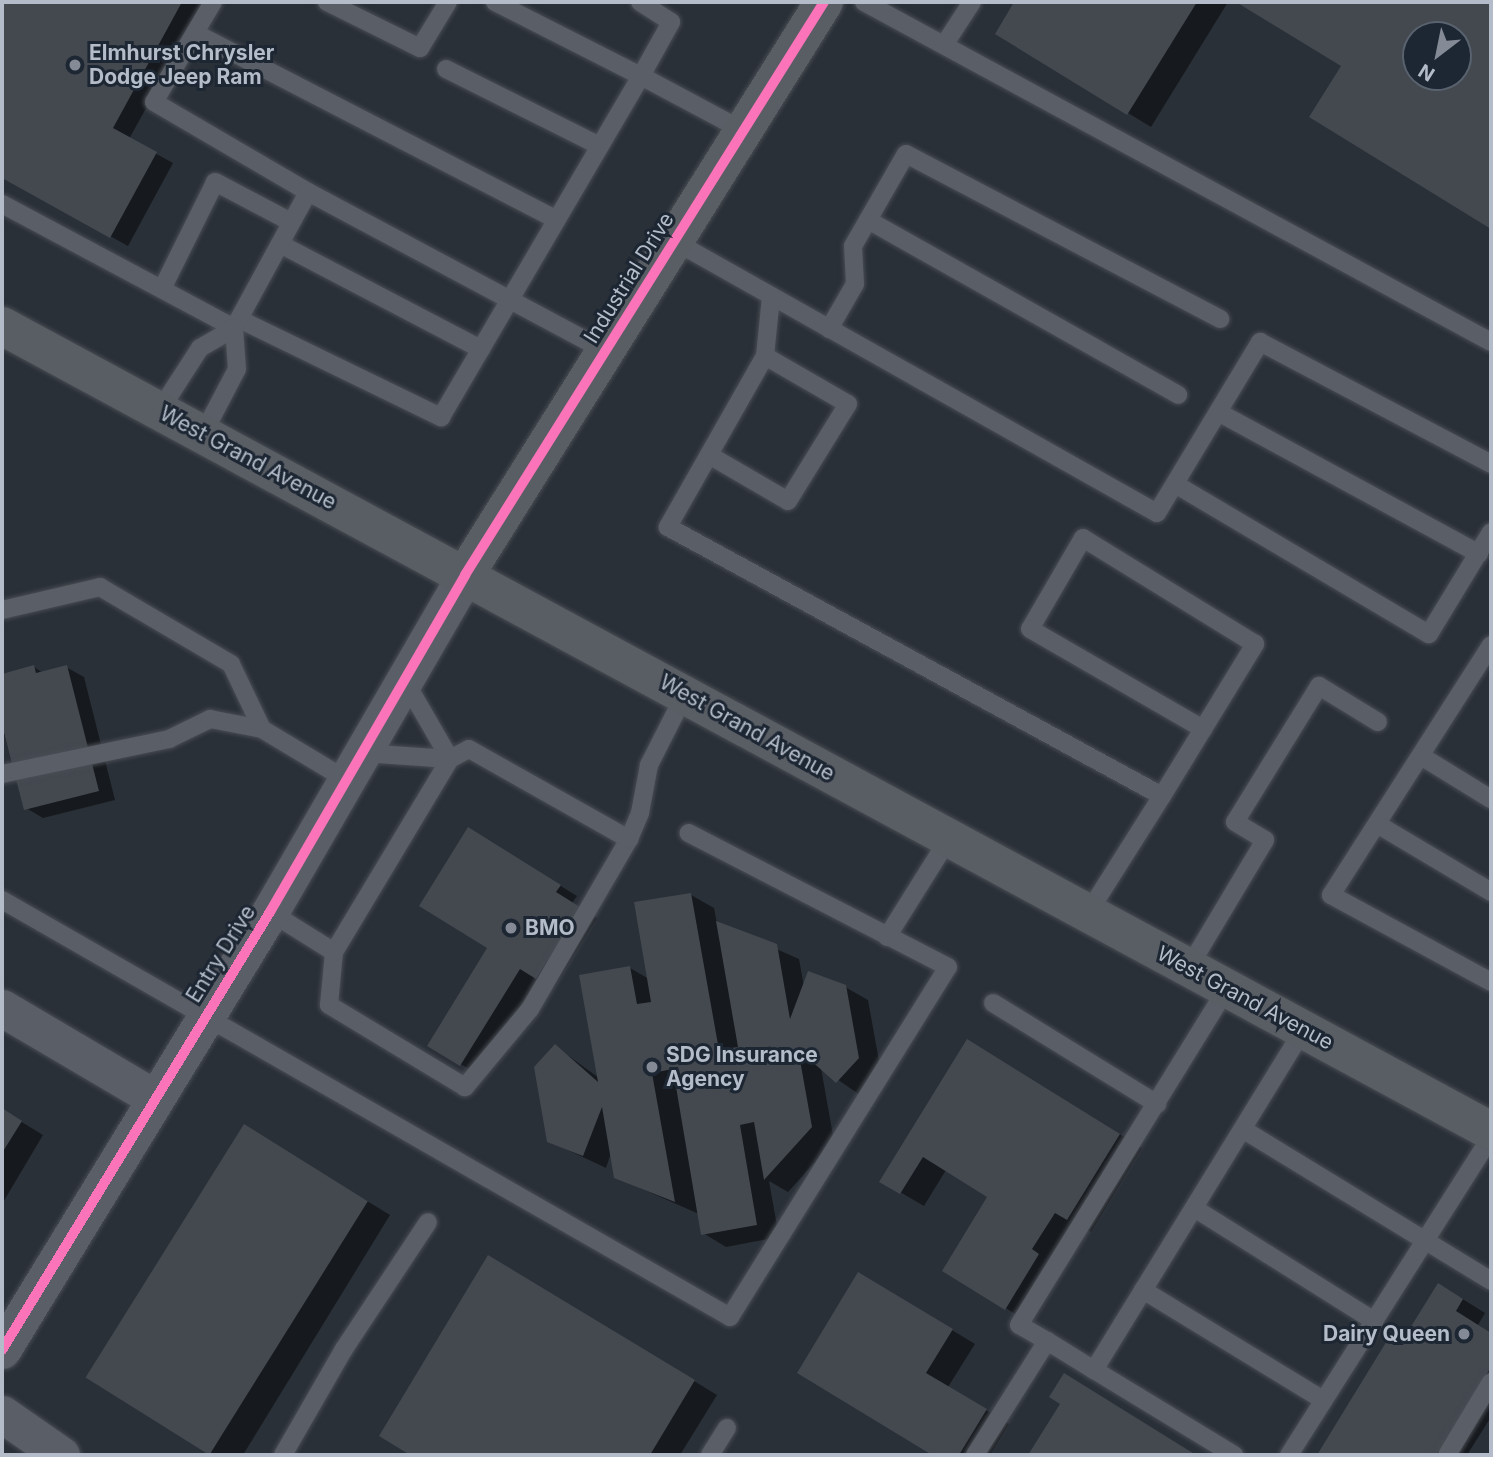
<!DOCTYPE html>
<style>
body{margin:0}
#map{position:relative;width:1493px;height:1457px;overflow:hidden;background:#2a3038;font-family:Inter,sans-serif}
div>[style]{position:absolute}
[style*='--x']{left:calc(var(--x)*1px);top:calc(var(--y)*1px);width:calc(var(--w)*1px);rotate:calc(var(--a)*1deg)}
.shadow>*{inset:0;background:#0007}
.building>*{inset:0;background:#444950;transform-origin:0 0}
.roads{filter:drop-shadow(0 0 2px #484c53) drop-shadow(0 0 2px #484c53)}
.lane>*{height:18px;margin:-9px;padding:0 9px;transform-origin:9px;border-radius:9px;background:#5a5e66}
.street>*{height:37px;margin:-18.5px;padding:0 18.5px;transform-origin:18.5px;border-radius:18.5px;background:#5a5e66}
.secondary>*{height:38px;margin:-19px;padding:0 19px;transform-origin:19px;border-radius:19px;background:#595d64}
.cycleway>*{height:10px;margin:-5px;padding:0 5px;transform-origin:5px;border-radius:5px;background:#fb73b8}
.dots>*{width:19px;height:19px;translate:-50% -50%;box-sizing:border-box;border:4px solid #1d2633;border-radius:50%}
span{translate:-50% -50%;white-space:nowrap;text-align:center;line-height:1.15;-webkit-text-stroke:6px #1d2633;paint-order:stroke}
.poi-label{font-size:21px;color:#b4bcc9;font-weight:700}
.left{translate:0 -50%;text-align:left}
.right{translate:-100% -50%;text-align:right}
.street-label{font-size:21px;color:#b4bcc9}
.frame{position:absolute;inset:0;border:4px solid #b4bcc9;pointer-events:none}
.north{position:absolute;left:1402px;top:21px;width:70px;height:70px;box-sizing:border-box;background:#1d2633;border:2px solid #59626f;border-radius:50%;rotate:212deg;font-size:19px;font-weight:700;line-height:28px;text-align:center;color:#b4bcc9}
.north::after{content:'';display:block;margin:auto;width:24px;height:32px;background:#848b96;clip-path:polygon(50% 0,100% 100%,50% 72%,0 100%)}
</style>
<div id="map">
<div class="shadow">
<div style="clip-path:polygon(2px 2px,205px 2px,129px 139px,173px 163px,128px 246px,2px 176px)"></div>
<div style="clip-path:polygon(1016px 2px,1228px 2px,1151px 127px,997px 33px)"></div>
<div style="clip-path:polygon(evenodd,1239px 2px,1491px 2px,1491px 227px,1312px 116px,1343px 66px,1239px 2px,1416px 35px,1458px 35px,1458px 77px,1416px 77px,1416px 35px)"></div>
<div style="clip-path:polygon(34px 667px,43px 673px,66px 667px,84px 677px,115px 800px,43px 818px,26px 808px,2px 728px,2px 676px)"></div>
<div style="clip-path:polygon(486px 840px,577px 896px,572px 903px,597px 918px,554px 987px,538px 978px,478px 1074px,429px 1046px,490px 948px)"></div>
<div style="clip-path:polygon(691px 895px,714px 908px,717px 923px,799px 959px,804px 987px,845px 987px,868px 1000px,881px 1072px,860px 1095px,821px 1068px,834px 1141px,788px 1192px,769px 1181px,779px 1237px,726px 1247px,703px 1233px,699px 1214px,615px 1177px,611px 1153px,606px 1168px,549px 1141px,555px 1046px,599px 1078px,630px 968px,649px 979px)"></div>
<div style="clip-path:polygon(990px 1054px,1142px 1148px,1091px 1232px,1078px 1224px,1029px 1322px,944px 1271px,990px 1197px,946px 1170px,924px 1206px,881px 1181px)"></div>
<div style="clip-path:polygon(2px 1110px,43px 1135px,2px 1204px)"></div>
<div style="clip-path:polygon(267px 1140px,390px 1215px,243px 1455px,215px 1455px,90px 1379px)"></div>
<div style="clip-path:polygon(512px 1270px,717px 1395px,680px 1455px,414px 1455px,381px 1435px)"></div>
<div style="clip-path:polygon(881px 1287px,975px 1344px,948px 1387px,1009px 1424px,990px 1455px,935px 1455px,799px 1372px)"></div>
<div style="clip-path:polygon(1461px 1298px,1485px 1313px,1478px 1325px,1491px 1334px,1491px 1417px,1467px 1455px,1319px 1455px,1397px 1329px,1408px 1335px)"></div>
<div style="clip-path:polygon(1087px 1388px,1195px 1455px,1030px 1455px,1062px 1404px)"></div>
</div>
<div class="building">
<div style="clip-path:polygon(2px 2px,182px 2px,113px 128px,157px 152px,110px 238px,2px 178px)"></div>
<div style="clip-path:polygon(1014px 2px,1197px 2px,1127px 115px,995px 34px)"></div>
<div style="clip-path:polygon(evenodd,1236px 2px,1491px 2px,1491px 229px,1309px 117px,1341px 66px,1236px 2px,1416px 35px,1458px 35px,1458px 77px,1416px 77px,1416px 35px)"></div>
<div style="clip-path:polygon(34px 665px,36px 673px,67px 665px,99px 791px,24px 810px,2px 725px,2px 674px)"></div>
<div style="clip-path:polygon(468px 827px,561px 885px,556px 892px,580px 907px,536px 979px,520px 969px,460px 1066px,427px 1046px,487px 948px,419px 906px)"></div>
<div style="clip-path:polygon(691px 893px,719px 1050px,738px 1047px,716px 921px,777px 944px,790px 1019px,808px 971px,846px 985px,859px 1058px,836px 1083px,798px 1049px,812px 1127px,764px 1180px,754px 1122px,740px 1125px,757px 1225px,701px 1235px,673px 1069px,652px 1073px,675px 1202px,614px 1178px,602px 1107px,583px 1156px,547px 1142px,534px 1067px,555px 1044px,598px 1082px,579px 975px,630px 966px,637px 1004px,651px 1002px,634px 902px)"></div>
<div style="clip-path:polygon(967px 1039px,1120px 1134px,1067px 1220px,1055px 1213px,1032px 1249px,1039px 1254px,1005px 1310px,942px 1271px,987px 1197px,923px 1157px,900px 1194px,879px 1182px)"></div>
<div style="clip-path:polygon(2px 1108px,22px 1121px,2px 1153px)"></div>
<div style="left:244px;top:1124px;width:146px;height:299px;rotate:32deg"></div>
<div style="clip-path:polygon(488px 1255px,695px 1380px,650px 1455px,410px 1455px,379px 1436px)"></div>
<div style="clip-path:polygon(858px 1272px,953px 1329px,926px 1373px,987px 1409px,959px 1455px,932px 1455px,797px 1373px)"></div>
<div style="clip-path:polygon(1438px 1283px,1463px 1299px,1456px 1311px,1491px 1333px,1491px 1367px,1436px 1455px,1317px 1455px,1396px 1326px,1407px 1333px)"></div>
<div style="clip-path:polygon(1064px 1373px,1196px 1455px,1028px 1455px,1060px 1404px,1049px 1397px)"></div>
</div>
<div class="roads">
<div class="lane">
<div style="--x:213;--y:2;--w:116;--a:120.5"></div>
<div style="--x:154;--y:102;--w:178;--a:30.3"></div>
<div style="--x:327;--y:2;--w:104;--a:26.3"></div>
<div style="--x:420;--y:48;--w:54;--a:-58.7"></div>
<div style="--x:495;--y:2;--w:164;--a:26.9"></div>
<div style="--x:641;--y:76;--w:62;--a:-60.9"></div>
<div style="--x:671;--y:22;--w:37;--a:-147"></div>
<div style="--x:864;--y:2;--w:713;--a:28.47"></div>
<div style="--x:195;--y:33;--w:407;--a:27.3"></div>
<div style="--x:944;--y:45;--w:51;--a:-56.9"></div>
<div style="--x:446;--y:69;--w:172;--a:26.6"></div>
<div style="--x:2;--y:204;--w:263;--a:28.1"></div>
<div style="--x:868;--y:220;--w:356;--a:29.4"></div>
<div style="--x:674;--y:241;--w:554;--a:29.39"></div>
<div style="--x:1157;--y:513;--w:200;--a:-58.9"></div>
<div style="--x:1260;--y:342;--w:261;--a:27.8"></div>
<div style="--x:280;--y:244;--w:227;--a:27.6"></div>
<div style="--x:162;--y:289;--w:119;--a:-63.6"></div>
<div style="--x:215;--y:182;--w:86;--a:27.8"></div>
<div style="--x:771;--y:297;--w:59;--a:95.8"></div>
<div style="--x:765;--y:356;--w:197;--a:119.6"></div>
<div style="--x:668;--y:527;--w:562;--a:28.57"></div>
<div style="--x:239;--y:319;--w:225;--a:25.9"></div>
<div style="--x:441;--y:417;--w:395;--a:-59.6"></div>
<div style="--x:641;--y:76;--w:117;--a:28.1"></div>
<div style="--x:829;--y:329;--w:52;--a:-60"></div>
<div style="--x:855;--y:284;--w:38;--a:-93"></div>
<div style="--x:853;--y:246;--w:106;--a:-60.1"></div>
<div style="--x:906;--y:154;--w:355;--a:27.7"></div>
<div style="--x:160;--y:410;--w:74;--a:-57.2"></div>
<div style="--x:200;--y:348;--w:39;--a:-30"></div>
<div style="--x:234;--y:328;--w:155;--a:-61.4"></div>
<div style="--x:308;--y:192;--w:338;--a:28.1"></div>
<div style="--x:1218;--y:412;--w:297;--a:28.5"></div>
<div style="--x:203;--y:434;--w:73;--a:-62.4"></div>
<div style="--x:237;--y:369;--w:41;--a:-94.2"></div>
<div style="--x:709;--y:455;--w:91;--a:30.2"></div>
<div style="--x:788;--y:501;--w:114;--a:-58.3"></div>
<div style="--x:848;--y:404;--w:96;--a:-150"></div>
<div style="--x:1175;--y:484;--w:295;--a:30.6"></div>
<div style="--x:1429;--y:634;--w:119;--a:-58.7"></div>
<div style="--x:2;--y:610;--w:101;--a:-13.2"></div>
<div style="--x:100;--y:587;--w:152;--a:30.4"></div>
<div style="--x:231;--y:664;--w:72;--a:64.5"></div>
<div style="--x:262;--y:729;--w:99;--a:31"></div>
<div style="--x:1491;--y:645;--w:297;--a:122.6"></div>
<div style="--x:1331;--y:895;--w:182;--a:28.5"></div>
<div style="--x:405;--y:681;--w:90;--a:60"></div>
<div style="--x:363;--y:753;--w:87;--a:3.9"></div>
<div style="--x:1421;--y:756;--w:82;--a:31.6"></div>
<div style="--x:2;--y:774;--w:171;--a:-11.8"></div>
<div style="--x:169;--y:739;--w:46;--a:-26"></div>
<div style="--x:210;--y:719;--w:53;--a:10.9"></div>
<div style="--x:1377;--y:824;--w:133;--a:30.8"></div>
<div style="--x:629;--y:839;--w:197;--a:120.2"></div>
<div style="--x:530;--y:1009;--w:102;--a:129.8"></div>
<div style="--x:465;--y:1087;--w:159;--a:-148.9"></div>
<div style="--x:329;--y:1005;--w:53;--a:-84.6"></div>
<div style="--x:334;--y:952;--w:225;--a:-59"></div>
<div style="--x:450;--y:759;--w:21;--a:-28"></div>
<div style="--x:469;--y:749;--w:184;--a:29.4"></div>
<div style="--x:629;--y:839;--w:28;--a:-67"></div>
<div style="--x:640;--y:813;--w:49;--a:-79.4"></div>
<div style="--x:649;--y:765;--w:80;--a:-63.1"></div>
<div style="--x:2;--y:900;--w:839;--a:29.8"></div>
<div style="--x:730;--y:1317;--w:412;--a:-58.1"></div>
<div style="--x:948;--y:967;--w:292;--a:-152.7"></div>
<div style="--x:270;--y:912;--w:75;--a:32"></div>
<div style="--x:1088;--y:913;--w:138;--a:-57.7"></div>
<div style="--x:1162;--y:796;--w:79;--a:-58.5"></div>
<div style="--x:1203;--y:729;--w:100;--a:-58.5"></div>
<div style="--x:1255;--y:644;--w:202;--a:-148.4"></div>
<div style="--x:1083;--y:538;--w:105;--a:120.2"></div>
<div style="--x:1030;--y:629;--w:200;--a:30"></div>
<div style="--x:887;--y:937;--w:117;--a:-57.9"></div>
<div style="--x:1189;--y:967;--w:148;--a:-59.1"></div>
<div style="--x:1265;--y:840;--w:35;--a:-149"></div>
<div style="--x:1235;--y:822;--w:160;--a:-58.3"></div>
<div style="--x:1319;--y:686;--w:69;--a:31.4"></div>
<div style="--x:993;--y:1003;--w:193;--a:31.6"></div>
<div style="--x:1244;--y:1130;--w:289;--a:31.4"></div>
<div style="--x:1194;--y:1208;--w:213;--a:32.1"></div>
<div style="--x:1143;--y:1290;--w:211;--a:31.4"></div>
<div style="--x:1047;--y:1341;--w:32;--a:-150"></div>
<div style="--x:1019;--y:1325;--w:396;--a:-58.3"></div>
<div style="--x:283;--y:1455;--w:122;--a:-60.1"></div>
<div style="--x:344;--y:1349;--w:152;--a:-56.5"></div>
<div style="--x:710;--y:1455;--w:32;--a:-58"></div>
<div style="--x:975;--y:1455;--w:135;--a:-57.7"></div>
<div style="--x:1047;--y:1341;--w:55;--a:31.7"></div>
<div style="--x:1234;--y:1455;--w:164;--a:-148.7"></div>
<div style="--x:1094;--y:1370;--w:400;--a:-58.4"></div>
<div style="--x:1289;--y:1455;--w:377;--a:-57.6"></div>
<div style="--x:1447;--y:1455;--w:85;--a:-58.9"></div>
</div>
<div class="street">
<div style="--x:2;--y:1008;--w:178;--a:30.5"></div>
<div style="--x:2;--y:1350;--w:513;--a:-58.54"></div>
<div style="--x:270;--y:912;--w:389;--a:-59.9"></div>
<div style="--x:2;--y:1414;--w:72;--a:34.8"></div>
</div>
<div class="secondary">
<div style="--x:2;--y:326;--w:1693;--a:28.4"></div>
<div style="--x:465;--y:575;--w:676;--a:-57.93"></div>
</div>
</div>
<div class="cycleway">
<div style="--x:2;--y:1350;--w:513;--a:-58.54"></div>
<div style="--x:270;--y:912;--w:389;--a:-59.9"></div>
<div style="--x:465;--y:575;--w:676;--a:-57.93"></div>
</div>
<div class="dots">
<div style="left:75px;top:65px;background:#848b96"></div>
<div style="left:511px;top:928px;background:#848b96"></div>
<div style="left:652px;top:1067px;background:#848b96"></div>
<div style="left:1464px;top:1334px;background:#848b96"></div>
</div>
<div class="poi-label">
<span class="left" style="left:89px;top:65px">Elmhurst Chrysler<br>Dodge Jeep Ram</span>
<span class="left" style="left:525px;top:928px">BMO</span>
<span class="left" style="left:666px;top:1067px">SDG Insurance<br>Agency</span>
<span class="right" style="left:1450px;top:1334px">Dairy Queen</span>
</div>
<div class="street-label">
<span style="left:629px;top:278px;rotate:-58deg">Industrial Drive</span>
<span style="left:248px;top:458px;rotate:28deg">West Grand Avenue</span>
<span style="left:747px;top:728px;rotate:29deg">West Grand Avenue</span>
<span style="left:221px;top:954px;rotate:-58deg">Entry Drive</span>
<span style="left:1245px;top:998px;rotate:28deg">West Grand Avenue</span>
</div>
<div class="frame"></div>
<div class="north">N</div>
</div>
